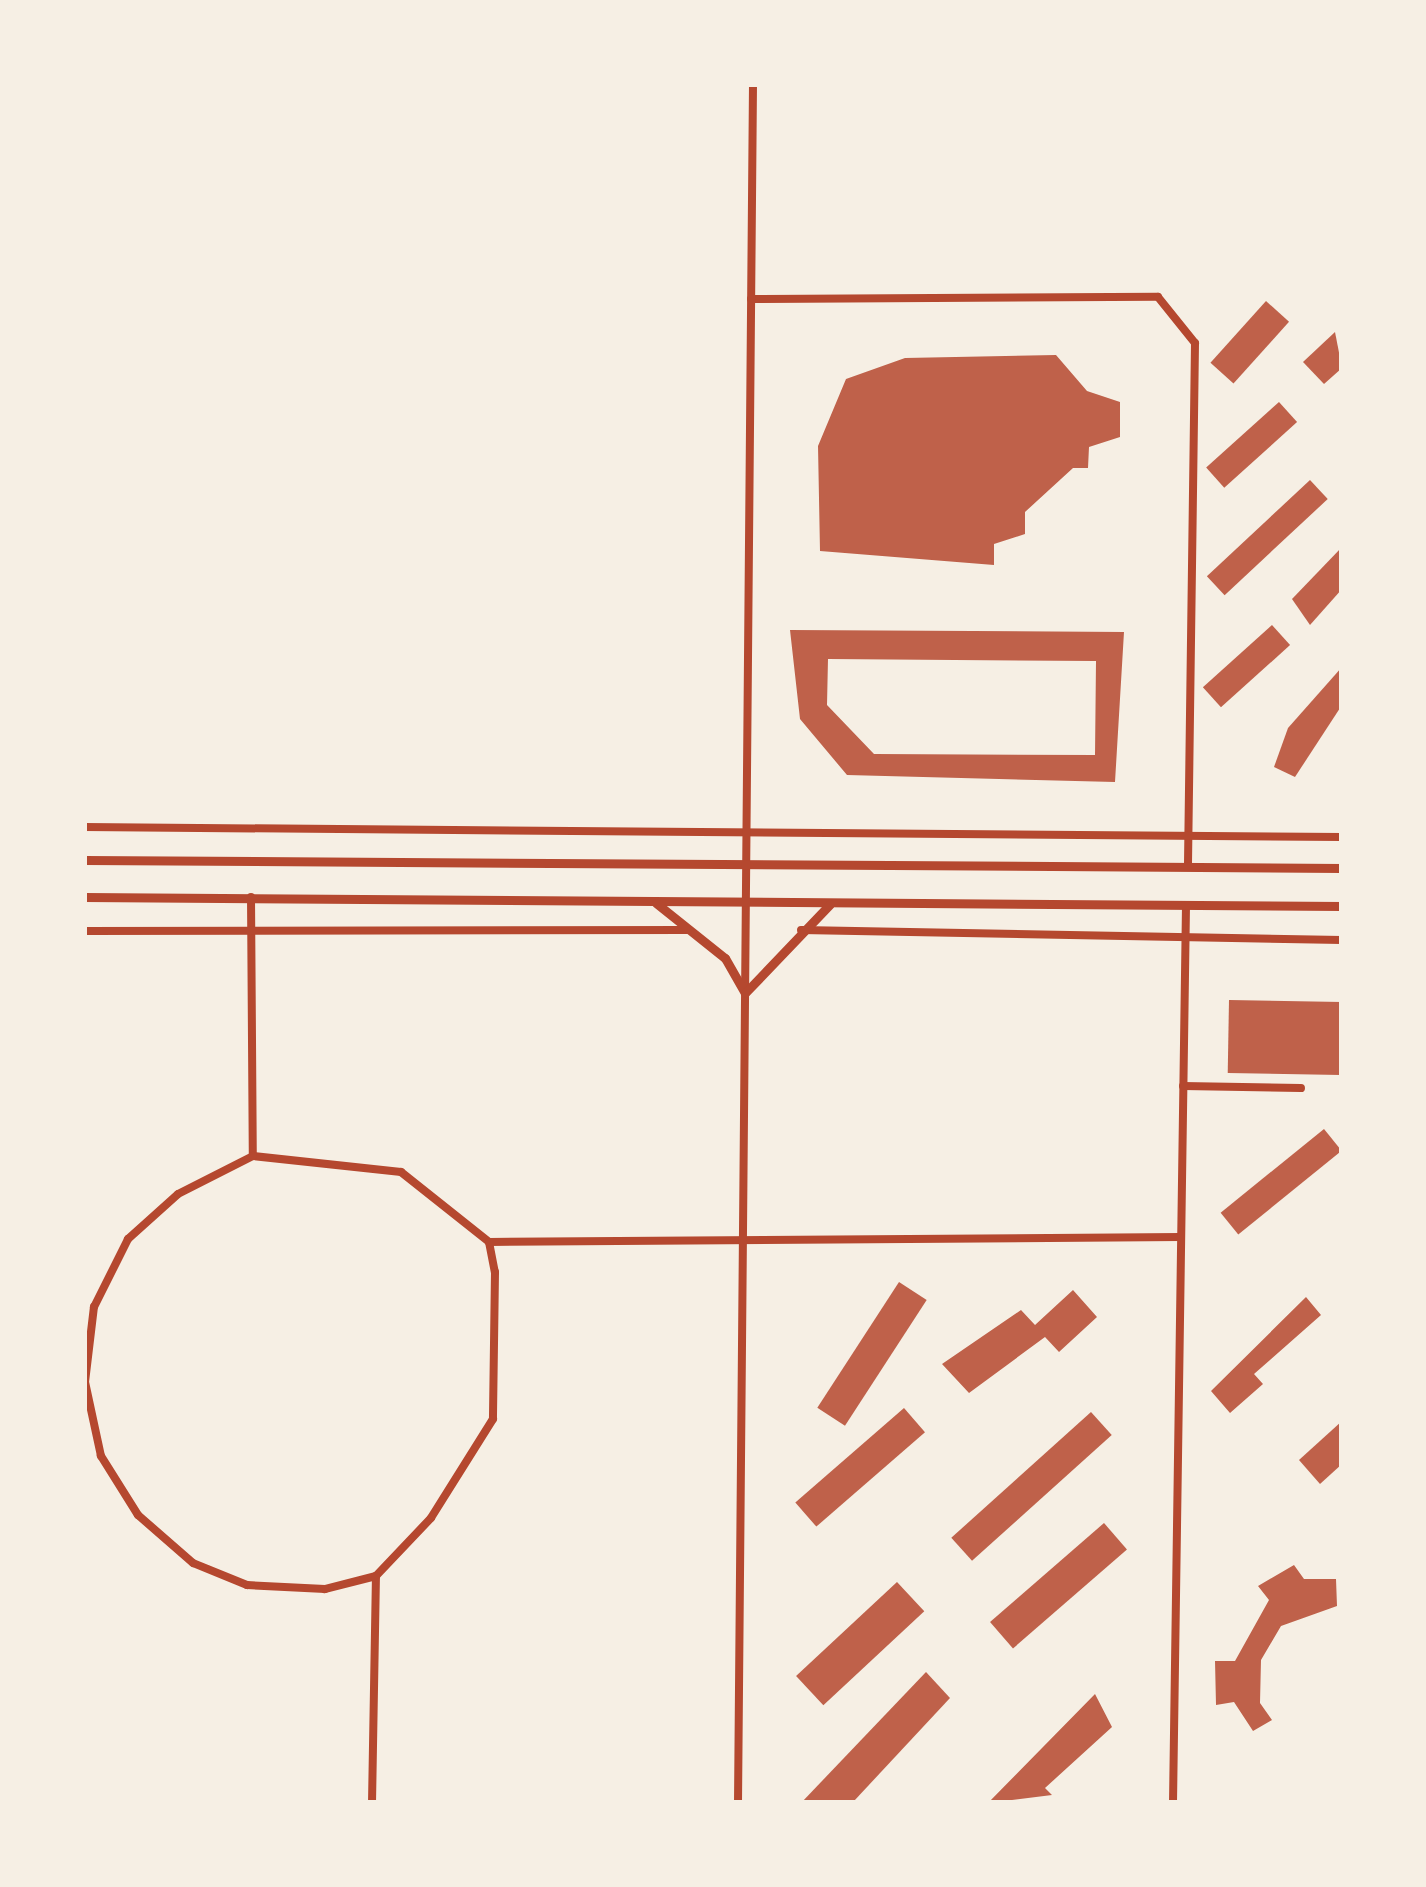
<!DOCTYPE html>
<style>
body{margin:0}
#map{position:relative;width:1426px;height:1887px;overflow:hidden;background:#f6efe4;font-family:Commissioner,sans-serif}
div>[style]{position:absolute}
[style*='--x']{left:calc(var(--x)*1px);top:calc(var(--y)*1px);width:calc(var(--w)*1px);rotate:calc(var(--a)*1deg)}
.building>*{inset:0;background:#bf614a;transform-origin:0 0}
.minor>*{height:8px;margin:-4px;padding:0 4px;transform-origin:4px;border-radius:4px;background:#b5482f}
.tertiary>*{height:9px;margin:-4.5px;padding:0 4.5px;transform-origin:4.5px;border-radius:4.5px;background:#b5482f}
span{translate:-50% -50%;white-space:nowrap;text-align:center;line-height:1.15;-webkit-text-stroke:12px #f6efe4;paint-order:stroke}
.frame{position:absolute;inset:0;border:87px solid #f6efe4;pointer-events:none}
</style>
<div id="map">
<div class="building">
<div style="left:1266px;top:301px;width:31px;height:83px;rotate:42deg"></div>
<div style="clip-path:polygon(1335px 332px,1342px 368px,1324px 384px,1303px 362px)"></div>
<div style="clip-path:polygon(1056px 355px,1087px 391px,1120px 402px,1120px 437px,1089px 447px,1088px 468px,1073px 468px,1025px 512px,1025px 534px,994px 544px,994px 565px,820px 551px,818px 446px,846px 379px,905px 358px)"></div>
<div style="left:1279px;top:402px;width:27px;height:98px;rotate:48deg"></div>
<div style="left:1310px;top:480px;width:26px;height:141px;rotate:47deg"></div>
<div style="clip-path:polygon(1342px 547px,1342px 589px,1310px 625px,1292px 599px)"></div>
<div style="left:1272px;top:625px;width:27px;height:93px;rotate:48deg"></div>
<div style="clip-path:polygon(evenodd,790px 630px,1124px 632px,1115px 782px,847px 775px,800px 719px,790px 630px,828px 659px,1096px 661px,1095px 755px,874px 754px,827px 705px,828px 659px)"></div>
<div style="clip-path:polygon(1342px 667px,1342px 705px,1295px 777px,1274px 767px,1288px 728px)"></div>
<div style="left:1229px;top:1000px;width:113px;height:73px;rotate:1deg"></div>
<div style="left:1324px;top:1129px;width:28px;height:133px;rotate:51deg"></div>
<div style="left:899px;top:1282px;width:33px;height:150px;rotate:33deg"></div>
<div style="clip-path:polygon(1073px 1290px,1097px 1317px,1059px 1352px,1045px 1337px,969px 1393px,942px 1364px,1021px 1310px,1035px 1325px)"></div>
<div style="clip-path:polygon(1306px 1297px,1321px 1315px,1254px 1374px,1263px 1384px,1230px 1413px,1211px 1391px)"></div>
<div style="left:904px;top:1408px;width:32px;height:144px;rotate:49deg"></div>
<div style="left:1091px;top:1412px;width:31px;height:188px;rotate:48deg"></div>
<div style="clip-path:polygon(1342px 1421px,1342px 1464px,1320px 1484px,1299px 1460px)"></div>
<div style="left:1104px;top:1523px;width:35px;height:151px;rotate:49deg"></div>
<div style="clip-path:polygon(1294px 1565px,1304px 1579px,1336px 1579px,1337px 1606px,1281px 1626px,1261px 1660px,1260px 1703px,1272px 1720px,1253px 1731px,1234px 1702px,1216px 1705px,1215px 1661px,1235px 1661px,1269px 1600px,1258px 1586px)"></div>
<div style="left:897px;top:1582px;width:40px;height:138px;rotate:47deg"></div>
<div style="clip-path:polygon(926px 1672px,950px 1698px,854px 1801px,801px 1803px)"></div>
<div style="clip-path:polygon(1095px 1694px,1112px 1727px,1045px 1788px,1052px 1795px,988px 1803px)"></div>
</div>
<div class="minor">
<div style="--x:751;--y:299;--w:407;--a:-0.3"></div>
<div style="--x:1158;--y:297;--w:59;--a:51.2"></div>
<div style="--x:1195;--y:343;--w:523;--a:90.77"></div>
<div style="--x:84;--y:827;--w:1258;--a:0.46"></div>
<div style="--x:251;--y:897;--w:259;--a:89.6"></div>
<div style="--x:801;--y:930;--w:541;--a:1.06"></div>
<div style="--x:84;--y:931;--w:604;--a:-0.09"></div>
<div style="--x:1183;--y:1086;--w:118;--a:1"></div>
<div style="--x:253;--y:1156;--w:149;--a:6.2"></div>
<div style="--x:401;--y:1172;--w:112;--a:38.5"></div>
<div style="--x:489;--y:1242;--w:31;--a:79"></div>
<div style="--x:495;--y:1272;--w:147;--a:90.8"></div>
<div style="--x:493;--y:1419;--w:117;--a:122.1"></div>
<div style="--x:431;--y:1518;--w:80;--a:133.5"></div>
<div style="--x:376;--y:1576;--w:53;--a:165.7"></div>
<div style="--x:325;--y:1589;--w:78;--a:-177.1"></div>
<div style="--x:247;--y:1585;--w:58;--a:-157.8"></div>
<div style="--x:193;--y:1563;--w:73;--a:-138.9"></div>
<div style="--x:138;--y:1515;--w:70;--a:-122.1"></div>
<div style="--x:101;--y:1456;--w:76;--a:-102.2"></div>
<div style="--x:85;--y:1382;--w:76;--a:-83.2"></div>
<div style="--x:94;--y:1307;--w:76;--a:-63.4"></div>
<div style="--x:128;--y:1239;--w:67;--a:-42"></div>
<div style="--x:178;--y:1194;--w:84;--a:-26.9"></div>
<div style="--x:489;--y:1242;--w:692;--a:-0.41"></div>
<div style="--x:372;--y:1803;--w:227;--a:-89"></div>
<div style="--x:738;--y:1803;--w:1719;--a:-89.5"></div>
<div style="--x:1173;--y:1803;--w:897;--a:-89.17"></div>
</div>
<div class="tertiary">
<div style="--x:84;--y:860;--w:1258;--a:0.36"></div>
<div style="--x:84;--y:897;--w:1258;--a:0.41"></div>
<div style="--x:656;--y:903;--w:88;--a:38.6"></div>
<div style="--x:725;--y:958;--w:40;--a:60.3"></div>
<div style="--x:745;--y:993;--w:123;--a:-46.3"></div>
</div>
<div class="frame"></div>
</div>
